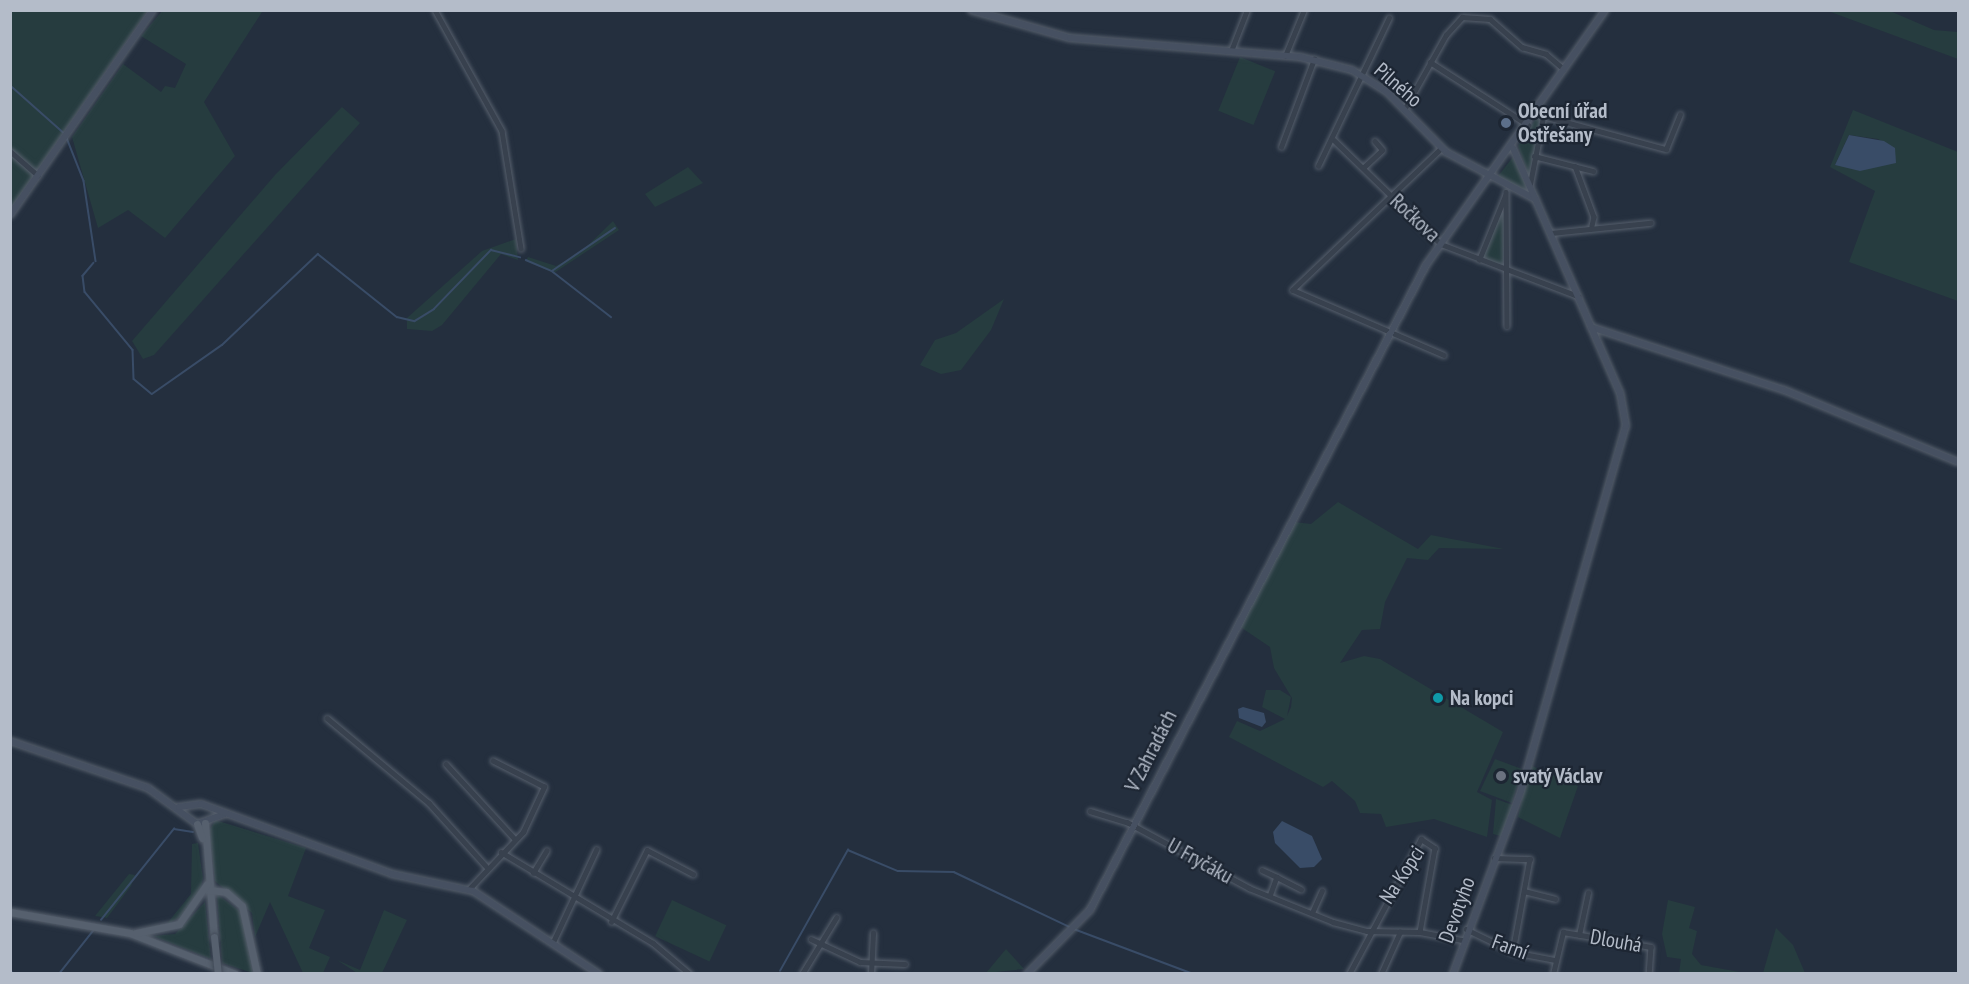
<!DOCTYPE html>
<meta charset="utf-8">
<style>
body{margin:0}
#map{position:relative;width:1969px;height:984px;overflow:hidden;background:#242f3e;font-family:"PT Sans Narrow",sans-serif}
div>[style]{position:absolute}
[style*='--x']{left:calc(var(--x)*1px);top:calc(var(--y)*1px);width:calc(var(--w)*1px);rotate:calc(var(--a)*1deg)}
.green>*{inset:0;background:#263c3f;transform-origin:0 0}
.water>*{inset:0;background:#394c67}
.stream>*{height:1.5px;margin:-0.75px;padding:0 0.75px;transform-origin:0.75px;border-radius:0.75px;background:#394c67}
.roads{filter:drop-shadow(0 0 2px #565f6c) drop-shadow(0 0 2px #565f6c)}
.street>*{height:4.5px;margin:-2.25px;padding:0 2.25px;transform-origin:2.25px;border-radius:2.25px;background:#38414e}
.secondary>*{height:6px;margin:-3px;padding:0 3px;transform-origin:3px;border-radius:3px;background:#465061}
.primary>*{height:7px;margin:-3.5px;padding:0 3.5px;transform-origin:3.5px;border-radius:3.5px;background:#56606e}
.bridges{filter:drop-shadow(0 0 2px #414a57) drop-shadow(0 0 2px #414a57)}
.primary-bridge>*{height:7px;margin:-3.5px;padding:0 3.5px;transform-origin:3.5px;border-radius:3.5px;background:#56606e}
.dots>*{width:16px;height:16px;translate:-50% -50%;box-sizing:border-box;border:3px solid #1d2633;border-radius:50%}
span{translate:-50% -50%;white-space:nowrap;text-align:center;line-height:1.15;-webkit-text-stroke:4.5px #1d2633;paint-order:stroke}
.street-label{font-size:21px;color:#b4bcc9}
.poi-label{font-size:21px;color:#b4bcc9;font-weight:700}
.left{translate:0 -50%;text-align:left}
.frame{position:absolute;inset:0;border:12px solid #b4bcc9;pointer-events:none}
</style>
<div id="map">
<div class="green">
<div style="clip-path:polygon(163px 10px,262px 12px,204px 102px,235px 156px,165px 238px,128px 210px,98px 228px,72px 137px,123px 64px,161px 92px,165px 86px,175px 88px,186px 64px,141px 36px)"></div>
<div style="clip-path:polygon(11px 11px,147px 11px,11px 208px)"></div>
<div style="clip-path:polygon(1828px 11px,1890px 11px,1934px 30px,1958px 32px,1958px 59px)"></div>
<div style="left:1240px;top:57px;width:38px;height:58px;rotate:22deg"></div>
<div style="clip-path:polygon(342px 107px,360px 123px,154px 355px,143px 359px,132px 341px,275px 175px)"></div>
<div style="clip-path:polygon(evenodd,1853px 110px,1958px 152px,1958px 301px,1849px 262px,1875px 191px,1830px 167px,1853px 110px,1849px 135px,1878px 139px,1895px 149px,1876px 167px,1835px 165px,1849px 135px)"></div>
<div style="clip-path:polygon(1537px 117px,1542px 118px,1529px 176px,1518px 146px)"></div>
<div style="clip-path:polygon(1513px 157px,1527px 188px,1524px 190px,1498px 176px)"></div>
<div style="clip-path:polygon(688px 167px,703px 183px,655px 207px,645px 194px)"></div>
<div style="clip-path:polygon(1504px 201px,1505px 223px,1503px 266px,1482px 258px)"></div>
<div style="clip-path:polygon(613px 221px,619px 230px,554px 273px,526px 261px,528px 257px,556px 266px,580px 253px)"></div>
<div style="clip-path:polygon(516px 239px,518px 260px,501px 254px,442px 325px,432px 331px,407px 329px,407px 318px,482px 251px)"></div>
<div style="clip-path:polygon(1004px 299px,991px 330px,961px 370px,941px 374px,920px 365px,935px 340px,956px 333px)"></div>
<div style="clip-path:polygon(1338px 502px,1418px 549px,1431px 535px,1504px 549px,1439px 548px,1428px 560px,1407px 558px,1385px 602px,1380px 629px,1362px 630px,1340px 663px,1364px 656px,1380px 659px,1503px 732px,1477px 792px,1492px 800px,1487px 837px,1434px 819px,1386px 827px,1381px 814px,1360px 813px,1355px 801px,1332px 781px,1323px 787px,1229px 737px,1237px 721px,1260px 731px,1285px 719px,1262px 707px,1266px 690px,1280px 690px,1291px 697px,1287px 716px,1291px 707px,1292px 698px,1274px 668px,1270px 647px,1239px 626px,1294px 522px,1311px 524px)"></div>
<div style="clip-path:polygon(1495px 759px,1522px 769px,1512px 803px,1480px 791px)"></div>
<div style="clip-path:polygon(1530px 765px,1578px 786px,1560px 838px,1518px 817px)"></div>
<div style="clip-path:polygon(1496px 799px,1513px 805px,1501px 836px,1493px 834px)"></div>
<div style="clip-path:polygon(215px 820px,306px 848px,288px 896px,325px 910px,309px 948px,330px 957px,323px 973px,303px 973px,270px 902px,255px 937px,252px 913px,215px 881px,209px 831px)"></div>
<div style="clip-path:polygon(198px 843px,203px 879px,198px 897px,185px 914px,165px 926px,191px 894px,192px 844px)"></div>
<div style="clip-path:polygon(129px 874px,135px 875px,131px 886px,107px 918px,95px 916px)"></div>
<div style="clip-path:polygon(217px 894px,241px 912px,253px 973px,222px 963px)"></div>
<div style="left:672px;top:900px;width:60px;height:40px;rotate:25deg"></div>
<div style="clip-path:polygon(1668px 900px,1695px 907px,1689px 928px,1697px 931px,1692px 954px,1701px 965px,1745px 973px,1679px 973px,1681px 959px,1667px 957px,1662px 934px)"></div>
<div style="clip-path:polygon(205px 902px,211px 959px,153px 936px,175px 934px)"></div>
<div style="clip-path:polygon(384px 910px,407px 920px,382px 973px,357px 973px,337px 960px,360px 970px)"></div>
<div style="clip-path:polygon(1776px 928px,1793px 945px,1805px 973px,1763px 973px)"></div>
<div style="clip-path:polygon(1006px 949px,1024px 969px,986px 973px)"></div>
</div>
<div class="water">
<div style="clip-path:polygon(1849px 135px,1884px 141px,1895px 148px,1896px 163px,1860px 171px,1835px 165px)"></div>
<div style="clip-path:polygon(1243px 707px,1264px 713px,1266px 722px,1262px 727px,1239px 718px,1238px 709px)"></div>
<div style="clip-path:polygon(1282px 821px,1312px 836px,1322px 859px,1314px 867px,1300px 868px,1275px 843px,1273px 832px)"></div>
</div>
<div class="stream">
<div style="--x:10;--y:85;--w:71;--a:41.6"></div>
<div style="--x:67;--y:138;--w:46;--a:68.4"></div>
<div style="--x:84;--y:181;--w:81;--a:81.5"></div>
<div style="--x:526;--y:260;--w:28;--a:23"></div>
<div style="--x:552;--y:271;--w:75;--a:37.9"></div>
<div style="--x:94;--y:263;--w:17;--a:130"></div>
<div style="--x:83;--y:276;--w:16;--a:83"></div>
<div style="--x:85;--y:292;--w:75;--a:50.4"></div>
<div style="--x:133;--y:350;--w:29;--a:88"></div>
<div style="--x:134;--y:379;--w:23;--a:40"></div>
<div style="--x:152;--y:394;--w:85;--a:-35"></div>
<div style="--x:222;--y:345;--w:132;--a:-43.5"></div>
<div style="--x:318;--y:254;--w:101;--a:38.6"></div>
<div style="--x:397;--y:317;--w:18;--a:13"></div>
<div style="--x:415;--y:321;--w:22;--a:-32"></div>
<div style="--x:434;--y:309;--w:82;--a:-46"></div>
<div style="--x:491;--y:250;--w:30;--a:14"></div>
<div style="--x:552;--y:271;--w:76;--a:-34.3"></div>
<div style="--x:101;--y:920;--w:117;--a:-51.3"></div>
<div style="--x:174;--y:829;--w:19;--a:9"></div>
<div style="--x:1074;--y:929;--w:128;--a:20.6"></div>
<div style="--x:10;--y:971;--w:6;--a:31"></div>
<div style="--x:780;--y:971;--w:139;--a:-60.7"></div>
<div style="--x:848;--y:850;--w:54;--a:22.8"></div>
<div style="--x:898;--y:871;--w:56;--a:1"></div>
<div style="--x:954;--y:872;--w:128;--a:25.4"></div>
<div style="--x:59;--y:974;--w:55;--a:-51.7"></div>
</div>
<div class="roads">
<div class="street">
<div style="--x:435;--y:10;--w:138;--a:61"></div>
<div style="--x:502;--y:131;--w:119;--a:80.8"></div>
<div style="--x:1231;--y:51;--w:44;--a:-68.7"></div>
<div style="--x:1285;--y:56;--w:50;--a:-67.6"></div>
<div style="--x:1430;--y:62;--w:117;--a:32.7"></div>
<div style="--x:1404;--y:110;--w:86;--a:-60.8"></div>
<div style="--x:1446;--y:35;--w:24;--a:-48"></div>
<div style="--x:1462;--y:17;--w:28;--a:4"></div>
<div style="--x:1490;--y:19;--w:43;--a:41.2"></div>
<div style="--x:1522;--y:47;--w:25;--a:16"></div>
<div style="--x:1546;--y:54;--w:23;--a:40"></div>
<div style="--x:1536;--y:114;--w:135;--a:15.1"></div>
<div style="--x:1666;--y:149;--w:37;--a:-68"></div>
<div style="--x:1334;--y:140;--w:149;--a:44.2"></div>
<div style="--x:1441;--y:244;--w:147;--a:20.8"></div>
<div style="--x:1281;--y:147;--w:94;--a:-69.4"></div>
<div style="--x:1442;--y:148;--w:206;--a:136.4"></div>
<div style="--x:1293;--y:290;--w:164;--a:23.3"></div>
<div style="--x:10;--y:151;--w:37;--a:41"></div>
<div style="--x:1534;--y:156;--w:61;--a:14.3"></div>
<div style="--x:1318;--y:166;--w:164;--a:-64.4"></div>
<div style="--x:1575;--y:166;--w:54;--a:69.6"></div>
<div style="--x:1594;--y:217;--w:9;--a:103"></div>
<div style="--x:1363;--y:168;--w:26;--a:-43"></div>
<div style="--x:1382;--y:150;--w:11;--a:-131"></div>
<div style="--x:1530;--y:184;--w:68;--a:-79"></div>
<div style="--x:1506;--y:192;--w:134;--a:89.6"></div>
<div style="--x:1551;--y:233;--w:100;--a:-5.8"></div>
<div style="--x:1479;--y:260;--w:69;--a:-67.9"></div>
<div style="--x:327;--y:718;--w:133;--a:39.8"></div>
<div style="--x:429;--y:803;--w:85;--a:47.9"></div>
<div style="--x:446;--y:764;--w:102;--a:47.4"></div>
<div style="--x:1090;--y:811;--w:39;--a:17"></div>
<div style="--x:1127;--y:822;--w:139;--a:28.4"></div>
<div style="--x:1249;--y:888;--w:91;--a:22"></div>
<div style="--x:1333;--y:922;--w:35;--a:15"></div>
<div style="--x:1367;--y:931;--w:53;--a:1.1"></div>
<div style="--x:1420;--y:932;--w:43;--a:10.8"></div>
<div style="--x:501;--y:852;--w:177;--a:30.9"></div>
<div style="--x:653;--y:943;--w:48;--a:40"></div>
<div style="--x:1494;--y:858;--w:36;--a:2"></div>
<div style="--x:1530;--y:859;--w:95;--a:100.4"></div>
<div style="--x:1262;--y:870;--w:17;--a:25"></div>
<div style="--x:1277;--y:877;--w:20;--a:110"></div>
<div style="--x:533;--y:873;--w:26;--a:-59"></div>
<div style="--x:1277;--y:877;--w:27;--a:27"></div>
<div style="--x:469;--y:889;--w:79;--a:-46.5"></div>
<div style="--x:523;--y:832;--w:50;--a:-65"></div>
<div style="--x:544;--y:787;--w:57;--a:-153"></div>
<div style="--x:1524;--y:891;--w:32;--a:14"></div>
<div style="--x:1312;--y:913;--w:24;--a:-66"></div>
<div style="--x:611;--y:922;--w:80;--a:-63.4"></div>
<div style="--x:647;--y:850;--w:52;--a:27.6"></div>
<div style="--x:1466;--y:929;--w:52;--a:26.1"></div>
<div style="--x:1513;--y:952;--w:43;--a:10.8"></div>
<div style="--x:1579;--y:935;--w:43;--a:-77.9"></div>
<div style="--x:811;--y:939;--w:54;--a:25.1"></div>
<div style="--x:860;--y:962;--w:45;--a:2.5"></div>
<div style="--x:553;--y:942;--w:102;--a:-64.9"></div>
<div style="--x:802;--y:974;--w:66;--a:-58.7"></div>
<div style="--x:871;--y:974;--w:41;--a:-87.2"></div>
<div style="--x:1349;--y:974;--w:153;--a:-61.9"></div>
<div style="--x:1421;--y:839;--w:17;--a:33"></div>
<div style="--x:1435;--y:848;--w:85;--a:100.1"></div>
<div style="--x:1381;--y:974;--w:46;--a:-65.7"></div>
<div style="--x:1553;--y:974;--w:43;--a:-76.6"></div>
<div style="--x:1563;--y:932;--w:89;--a:9.7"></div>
<div style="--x:1651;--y:947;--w:27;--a:94"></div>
</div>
<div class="secondary">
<div style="--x:971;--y:10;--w:103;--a:15.8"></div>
<div style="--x:1070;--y:38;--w:231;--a:4.7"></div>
<div style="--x:1300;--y:57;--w:54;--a:14"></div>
<div style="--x:1352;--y:70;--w:40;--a:32"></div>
<div style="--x:1386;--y:91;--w:86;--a:45.5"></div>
<div style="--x:1446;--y:152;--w:101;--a:27.8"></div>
<div style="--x:10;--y:215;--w:250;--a:-55.1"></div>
<div style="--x:1591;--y:327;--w:203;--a:18.1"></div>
<div style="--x:1784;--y:390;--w:188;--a:22.5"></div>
<div style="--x:10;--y:741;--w:146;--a:18.8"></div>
<div style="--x:148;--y:788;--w:61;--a:36.3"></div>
<div style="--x:197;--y:824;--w:29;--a:-20"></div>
<div style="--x:179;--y:807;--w:22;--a:-8"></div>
<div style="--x:201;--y:804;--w:203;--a:20.1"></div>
<div style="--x:392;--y:874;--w:83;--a:11.9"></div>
<div style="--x:473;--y:891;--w:151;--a:33.4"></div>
<div style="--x:1027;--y:974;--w:90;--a:-45.5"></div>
<div style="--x:1090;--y:910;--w:727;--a:-62.48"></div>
<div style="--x:1426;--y:265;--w:312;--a:-54.9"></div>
<div style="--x:1453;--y:974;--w:195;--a:-69.6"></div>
<div style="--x:1521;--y:791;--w:380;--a:-74"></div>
<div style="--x:1626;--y:426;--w:34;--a:-100"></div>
<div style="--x:1620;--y:393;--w:267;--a:-113.6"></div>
</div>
<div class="primary">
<div style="--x:205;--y:823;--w:114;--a:85.5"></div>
<div style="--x:197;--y:824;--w:15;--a:70"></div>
<div style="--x:208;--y:890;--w:18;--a:6"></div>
<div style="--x:226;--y:892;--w:21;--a:41"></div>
<div style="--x:242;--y:906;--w:70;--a:77.6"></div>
<div style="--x:10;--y:912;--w:122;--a:9.9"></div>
<div style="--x:130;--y:933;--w:113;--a:21.3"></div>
<div style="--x:136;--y:933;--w:44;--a:-11.8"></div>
<div style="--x:179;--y:924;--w:49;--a:-55"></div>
</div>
</div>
<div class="bridges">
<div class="primary-bridge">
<div style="--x:214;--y:937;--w:37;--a:84"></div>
</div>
</div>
<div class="dots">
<div style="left:1506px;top:123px;background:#5c6f8a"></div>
<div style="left:1438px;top:698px;background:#0f9aa8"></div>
<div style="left:1501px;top:776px;background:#6b7280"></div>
</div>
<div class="street-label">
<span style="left:1398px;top:85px;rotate:41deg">Pilného</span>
<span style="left:1415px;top:218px;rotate:43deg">Ročkova</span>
<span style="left:1151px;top:751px;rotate:-63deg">V Zahradách</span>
<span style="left:1200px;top:861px;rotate:29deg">U Fryčáku</span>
<span style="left:1402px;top:875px;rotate:-57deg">Na Kopci</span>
<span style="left:1457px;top:910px;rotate:-70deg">Devotyho</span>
<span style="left:1616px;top:941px;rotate:10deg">Dlouhá</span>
<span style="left:1510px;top:947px;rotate:20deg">Farní</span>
</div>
<div class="poi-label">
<span class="left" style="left:1518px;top:123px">Obecní úřad<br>Ostřešany</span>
<span class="left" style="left:1450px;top:698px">Na kopci</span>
<span class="left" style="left:1513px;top:776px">svatý Václav</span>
</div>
<div class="frame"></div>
</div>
